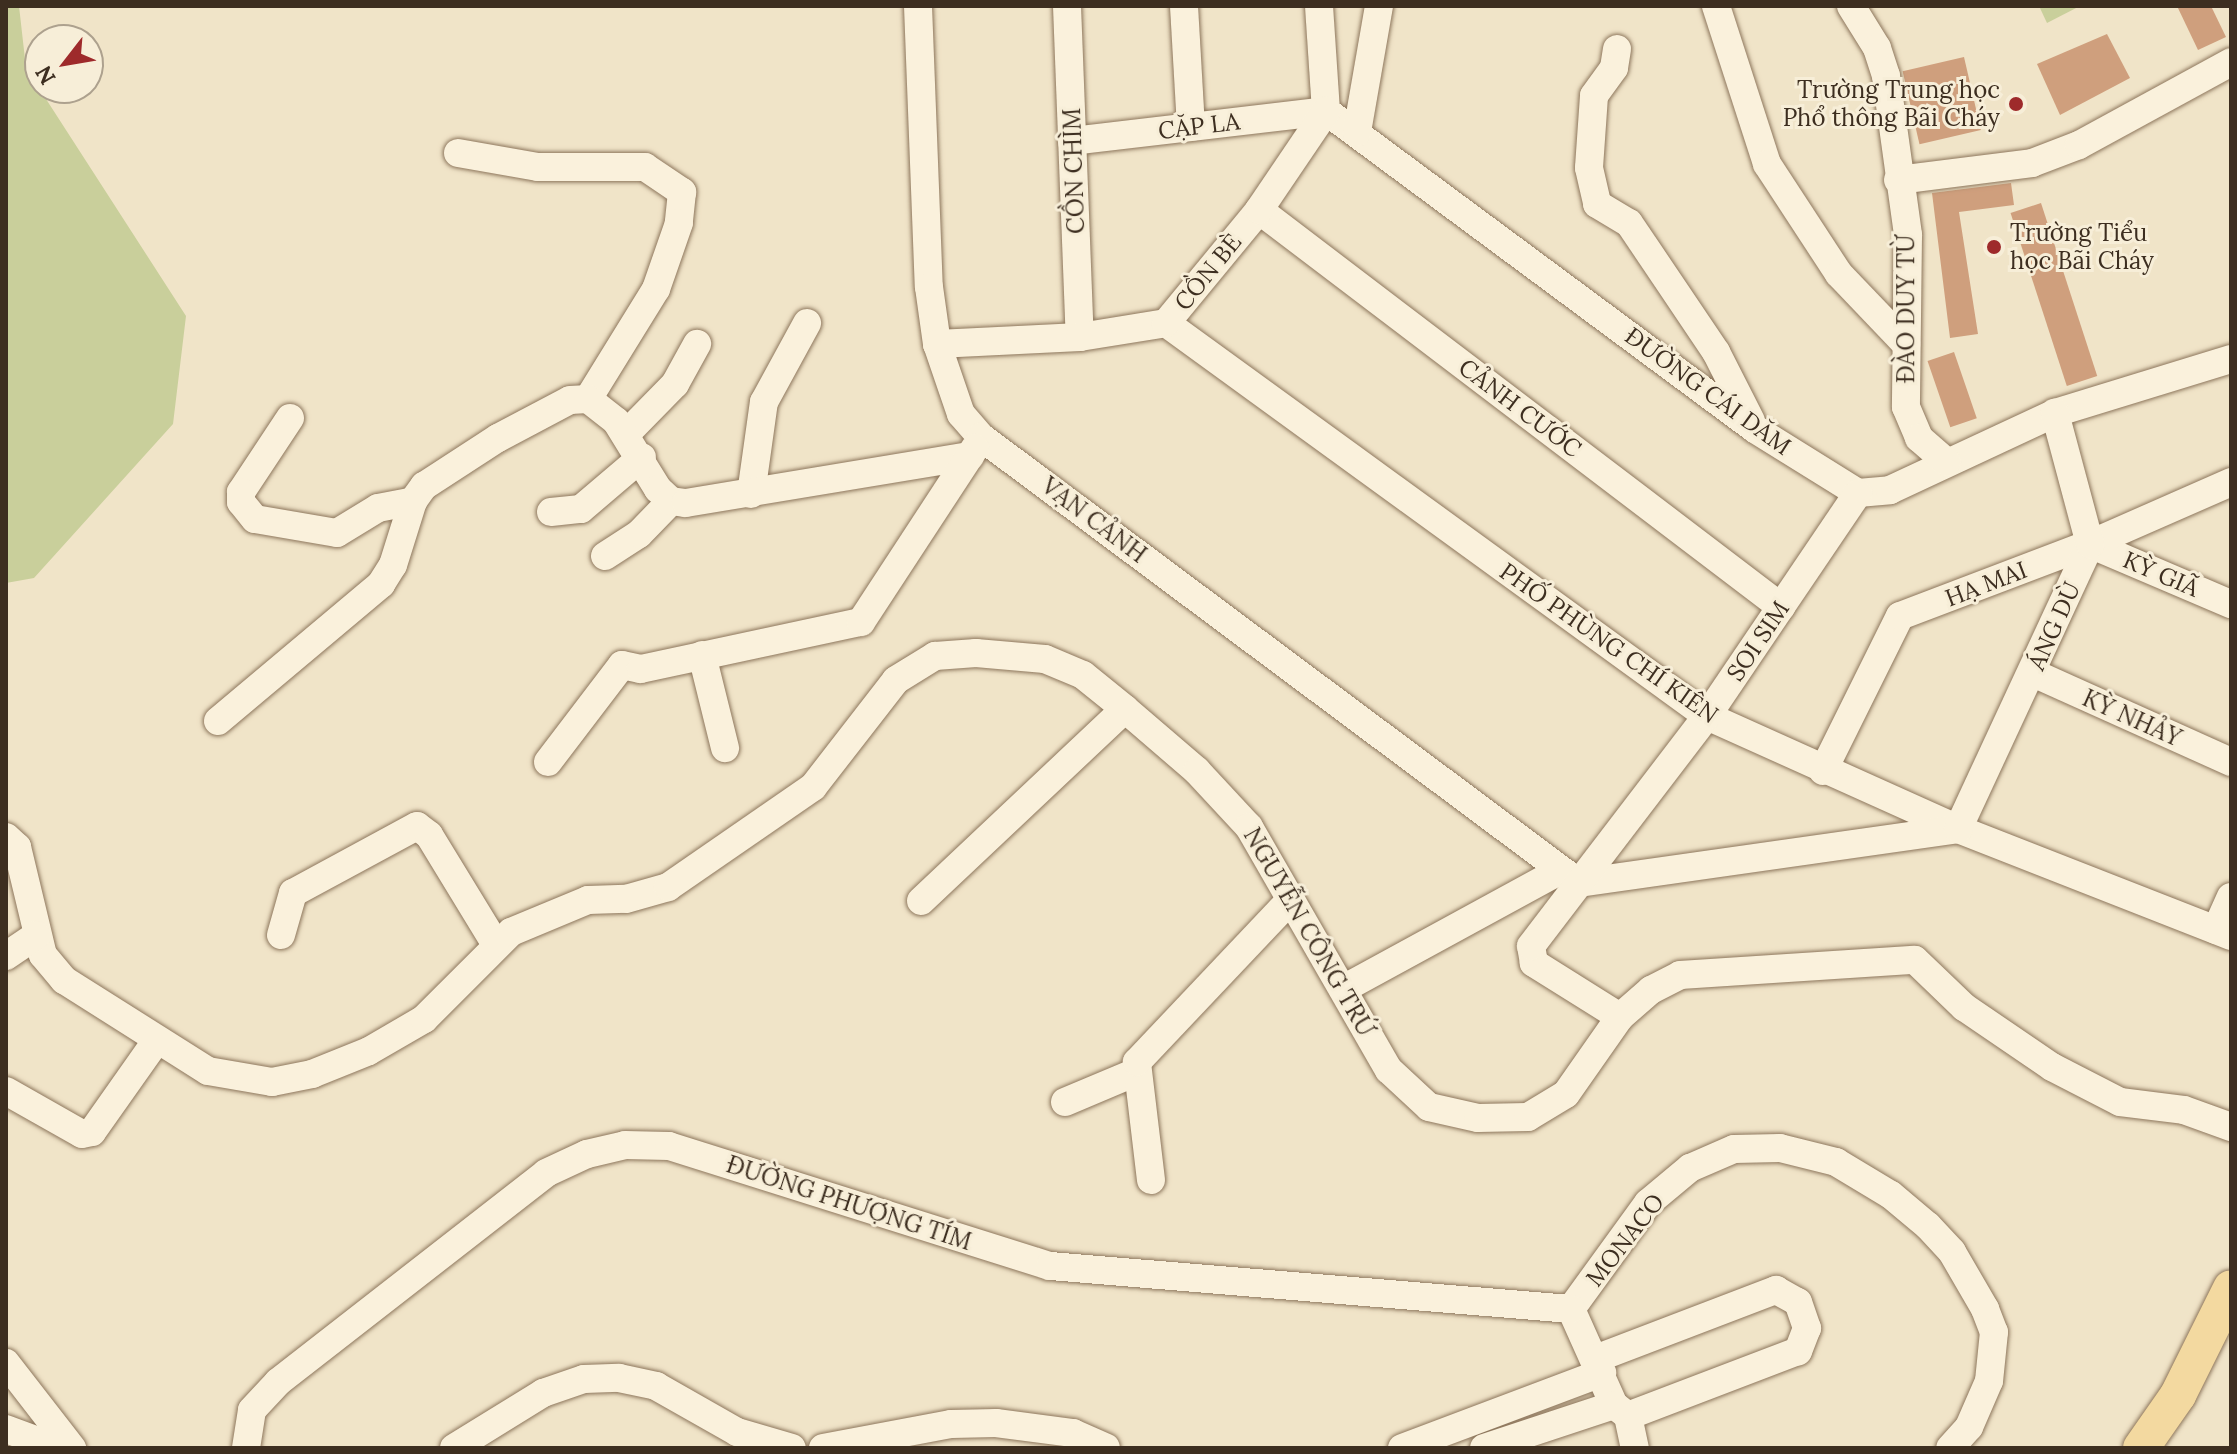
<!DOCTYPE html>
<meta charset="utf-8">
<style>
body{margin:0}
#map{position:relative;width:2237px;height:1454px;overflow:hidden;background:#f0e4c8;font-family:Lora,serif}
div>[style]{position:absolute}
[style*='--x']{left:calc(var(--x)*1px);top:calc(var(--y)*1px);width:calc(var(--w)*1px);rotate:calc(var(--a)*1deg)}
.green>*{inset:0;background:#c9cf9b}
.building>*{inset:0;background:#cf9f7d;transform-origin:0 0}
.roads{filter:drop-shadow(0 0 2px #8d765c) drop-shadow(0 0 2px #8d765c)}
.minor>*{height:28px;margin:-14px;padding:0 14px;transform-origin:14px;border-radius:14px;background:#faf1dc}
.major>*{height:36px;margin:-18px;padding:0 18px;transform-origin:18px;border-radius:18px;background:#f3d9a0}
.dots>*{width:22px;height:22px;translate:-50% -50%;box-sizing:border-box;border:4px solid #f7eed8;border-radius:50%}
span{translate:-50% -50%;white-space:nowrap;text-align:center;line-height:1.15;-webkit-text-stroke:6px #f7eed8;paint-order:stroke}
.poi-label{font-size:24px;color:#3d2e20}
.right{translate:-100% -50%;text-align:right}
.left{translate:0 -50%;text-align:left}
.street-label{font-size:24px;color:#3d2e20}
.frame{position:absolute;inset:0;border:8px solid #3d2e20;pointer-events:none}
.north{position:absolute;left:24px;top:24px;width:80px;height:80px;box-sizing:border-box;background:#f7eed8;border:2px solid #ada18e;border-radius:50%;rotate:239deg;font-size:22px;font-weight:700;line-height:32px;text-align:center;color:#3d2e20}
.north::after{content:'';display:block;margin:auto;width:28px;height:36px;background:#9e2a2b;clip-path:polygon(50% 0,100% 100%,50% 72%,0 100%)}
</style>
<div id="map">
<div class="green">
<div style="clip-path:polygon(6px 6px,19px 6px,26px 68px,186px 316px,173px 424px,34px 578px,6px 583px)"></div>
<div style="clip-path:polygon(2039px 6px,2080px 6px,2047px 23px)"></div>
</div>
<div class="building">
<div style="clip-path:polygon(2177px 6px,2211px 6px,2226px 37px,2198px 50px)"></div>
<div style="clip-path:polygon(2107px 34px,2130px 78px,2060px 115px,2037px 64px)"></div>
<div style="left:1964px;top:57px;width:75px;height:63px;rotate:77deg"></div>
<div style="clip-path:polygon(2011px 183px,2014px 205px,1959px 212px,1978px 334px,1950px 338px,1932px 193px)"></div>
<div style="left:2041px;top:203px;width:182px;height:32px;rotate:72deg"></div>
<div style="left:1954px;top:352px;width:70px;height:28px;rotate:71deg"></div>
</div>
<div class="roads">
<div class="minor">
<div style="--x:918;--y:6;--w:281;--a:87.8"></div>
<div style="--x:929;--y:287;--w:58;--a:82"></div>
<div style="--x:937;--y:344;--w:74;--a:71.1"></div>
<div style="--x:961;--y:414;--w:30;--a:49"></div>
<div style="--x:981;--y:437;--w:746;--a:36.72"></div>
<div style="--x:1067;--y:6;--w:331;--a:87.8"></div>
<div style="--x:1184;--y:6;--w:121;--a:86.7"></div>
<div style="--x:1319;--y:6;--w:105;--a:86.2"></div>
<div style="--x:1326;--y:111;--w:534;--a:36.55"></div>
<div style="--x:1755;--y:429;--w:121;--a:31.9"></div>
<div style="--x:1858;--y:493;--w:32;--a:-5"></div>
<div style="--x:1890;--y:490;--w:182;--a:-25"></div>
<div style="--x:2055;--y:413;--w:184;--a:-17.1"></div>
<div style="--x:1716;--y:6;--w:166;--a:72.1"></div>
<div style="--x:1767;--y:164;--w:131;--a:56.8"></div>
<div style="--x:1839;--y:274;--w:97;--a:46.3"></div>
<div style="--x:1851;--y:6;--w:49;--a:58.2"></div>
<div style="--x:1877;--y:48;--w:29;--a:72"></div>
<div style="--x:1886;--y:76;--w:161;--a:82.1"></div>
<div style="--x:1908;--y:235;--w:172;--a:90.7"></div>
<div style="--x:1906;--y:407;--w:34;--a:67"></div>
<div style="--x:1919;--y:438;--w:37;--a:41"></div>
<div style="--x:1617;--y:49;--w:19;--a:99"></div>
<div style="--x:1614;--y:68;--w:34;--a:126"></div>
<div style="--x:1594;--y:96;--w:72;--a:94"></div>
<div style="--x:1589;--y:168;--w:37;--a:77"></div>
<div style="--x:1597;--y:204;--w:37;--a:31"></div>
<div style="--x:1629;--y:223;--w:156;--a:56"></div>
<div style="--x:1716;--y:352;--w:77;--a:63.1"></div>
<div style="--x:1357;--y:132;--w:128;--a:-80.1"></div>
<div style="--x:1072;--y:141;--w:256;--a:-6.7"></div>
<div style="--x:458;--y:153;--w:81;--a:9.9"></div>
<div style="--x:538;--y:167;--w:107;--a:0"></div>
<div style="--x:645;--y:167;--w:45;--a:34"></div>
<div style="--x:682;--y:192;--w:31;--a:96"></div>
<div style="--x:679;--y:223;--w:70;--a:109.2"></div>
<div style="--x:656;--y:289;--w:129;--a:121.7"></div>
<div style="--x:1898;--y:180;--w:135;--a:-7.2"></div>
<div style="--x:2032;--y:163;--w:50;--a:-21"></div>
<div style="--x:2079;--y:145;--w:173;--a:-28.6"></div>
<div style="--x:1259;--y:210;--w:656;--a:37.25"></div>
<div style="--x:1166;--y:323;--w:669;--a:36"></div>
<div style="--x:1707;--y:716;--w:275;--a:24.2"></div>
<div style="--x:1958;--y:829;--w:293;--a:21.4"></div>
<div style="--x:937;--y:344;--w:143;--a:-2.8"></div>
<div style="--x:1080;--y:337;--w:87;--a:-9.2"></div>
<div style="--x:1166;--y:323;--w:146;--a:-50.5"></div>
<div style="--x:1259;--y:210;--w:120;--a:-55.9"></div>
<div style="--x:290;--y:418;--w:89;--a:123.5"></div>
<div style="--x:241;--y:492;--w:10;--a:90"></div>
<div style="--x:241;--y:502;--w:22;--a:51"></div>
<div style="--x:255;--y:519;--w:83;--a:9.7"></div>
<div style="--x:337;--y:533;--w:48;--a:-31.4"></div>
<div style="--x:378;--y:508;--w:36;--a:-11"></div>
<div style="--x:626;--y:434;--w:70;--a:-45.6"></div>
<div style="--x:675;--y:384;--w:46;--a:-61.2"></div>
<div style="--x:751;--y:494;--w:93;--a:-82"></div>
<div style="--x:764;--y:402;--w:90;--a:-61.4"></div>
<div style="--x:551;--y:512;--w:30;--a:-6"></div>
<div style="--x:581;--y:509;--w:80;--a:-40.4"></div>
<div style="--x:2090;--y:544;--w:153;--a:23.1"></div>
<div style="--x:605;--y:556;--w:40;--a:-32.9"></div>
<div style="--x:639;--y:534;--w:46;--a:-45.9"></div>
<div style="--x:702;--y:655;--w:96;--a:76.1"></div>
<div style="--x:2033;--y:673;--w:217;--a:24.2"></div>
<div style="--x:218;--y:721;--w:213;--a:-40"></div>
<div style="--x:381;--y:584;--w:22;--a:-58"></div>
<div style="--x:393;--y:565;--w:67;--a:-72.6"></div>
<div style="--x:413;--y:501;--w:19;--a:-54"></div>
<div style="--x:424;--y:486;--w:88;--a:-33"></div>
<div style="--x:498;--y:438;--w:81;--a:-27.8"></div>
<div style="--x:570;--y:400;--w:18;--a:-3"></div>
<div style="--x:588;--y:399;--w:36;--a:38"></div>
<div style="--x:616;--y:421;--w:80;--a:58.3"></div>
<div style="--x:658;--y:489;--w:18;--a:43"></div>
<div style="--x:671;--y:501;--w:15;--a:8"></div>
<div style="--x:686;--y:503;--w:288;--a:-9.4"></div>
<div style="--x:548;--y:762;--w:122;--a:-52.7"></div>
<div style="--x:622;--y:665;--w:19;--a:12"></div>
<div style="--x:641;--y:669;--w:225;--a:-12.1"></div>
<div style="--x:861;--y:622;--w:208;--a:-56.8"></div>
<div style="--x:1823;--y:771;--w:173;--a:-63.6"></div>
<div style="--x:1900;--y:616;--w:203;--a:-20.8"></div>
<div style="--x:2090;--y:544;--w:154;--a:-23.7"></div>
<div style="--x:6;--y:837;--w:15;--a:42"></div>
<div style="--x:17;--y:847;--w:111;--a:76.5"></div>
<div style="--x:43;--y:955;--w:33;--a:50"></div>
<div style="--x:64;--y:980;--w:170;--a:32.3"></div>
<div style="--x:208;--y:1071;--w:65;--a:9.8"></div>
<div style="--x:272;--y:1082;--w:41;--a:-11.3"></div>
<div style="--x:312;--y:1074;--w:61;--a:-22"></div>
<div style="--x:369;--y:1051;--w:64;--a:-30.2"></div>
<div style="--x:424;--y:1019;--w:123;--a:-45"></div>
<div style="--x:511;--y:932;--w:83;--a:-22.6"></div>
<div style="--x:588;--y:900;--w:38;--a:-2"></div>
<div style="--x:626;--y:899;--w:44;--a:-15.9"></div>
<div style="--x:668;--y:887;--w:176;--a:-34.6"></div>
<div style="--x:813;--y:787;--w:135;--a:-52.2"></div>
<div style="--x:896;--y:680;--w:46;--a:-31.6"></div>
<div style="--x:935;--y:656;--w:41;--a:-4.2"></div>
<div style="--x:976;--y:653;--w:69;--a:5"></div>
<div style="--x:1045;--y:659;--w:41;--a:22.8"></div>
<div style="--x:1083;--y:675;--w:54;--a:39"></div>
<div style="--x:1125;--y:709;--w:95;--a:40.7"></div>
<div style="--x:1197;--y:771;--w:76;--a:47.1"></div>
<div style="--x:1249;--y:827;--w:280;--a:60.1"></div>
<div style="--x:1389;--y:1070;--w:54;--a:42.8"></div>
<div style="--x:1429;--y:1107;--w:50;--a:12.7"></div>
<div style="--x:1478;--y:1118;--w:50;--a:-1.1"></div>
<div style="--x:1528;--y:1117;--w:44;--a:-31.2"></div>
<div style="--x:1566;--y:1094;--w:94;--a:-55"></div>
<div style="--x:1620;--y:1017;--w:41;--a:-41.1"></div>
<div style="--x:1651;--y:990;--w:33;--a:-27"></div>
<div style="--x:1680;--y:975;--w:235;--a:-3.7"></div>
<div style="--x:1915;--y:960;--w:68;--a:43.8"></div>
<div style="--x:1964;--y:1007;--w:107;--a:34.3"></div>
<div style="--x:2052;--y:1067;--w:76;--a:27.2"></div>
<div style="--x:2120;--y:1102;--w:64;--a:7.1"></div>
<div style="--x:2184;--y:1110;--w:50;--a:19.9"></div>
<div style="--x:1579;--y:883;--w:383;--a:-8.1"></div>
<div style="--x:1958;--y:829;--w:314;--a:-65.1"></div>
<div style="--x:2090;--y:544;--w:136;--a:-105"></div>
<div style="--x:921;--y:901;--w:280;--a:-43.3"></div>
<div style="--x:2216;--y:930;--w:36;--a:-66"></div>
<div style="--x:281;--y:935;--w:44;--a:-74.1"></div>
<div style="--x:293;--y:893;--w:141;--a:-28.4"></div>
<div style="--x:417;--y:826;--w:15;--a:37"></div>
<div style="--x:429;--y:835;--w:127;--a:58.6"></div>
<div style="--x:6;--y:956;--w:37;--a:-34"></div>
<div style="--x:1343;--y:989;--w:248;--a:-28.6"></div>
<div style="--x:1620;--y:1017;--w:102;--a:-147.9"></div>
<div style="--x:1534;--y:963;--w:17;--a:-100"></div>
<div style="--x:1531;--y:946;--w:290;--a:-52.6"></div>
<div style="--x:1707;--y:716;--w:269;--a:-55.9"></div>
<div style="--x:6;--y:1091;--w:87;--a:29.5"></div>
<div style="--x:82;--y:1134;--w:10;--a:-11"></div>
<div style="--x:92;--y:1132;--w:113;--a:-54.8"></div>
<div style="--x:1065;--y:1102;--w:77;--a:-22.9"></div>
<div style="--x:1151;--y:1180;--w:119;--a:-96.8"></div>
<div style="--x:1137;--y:1062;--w:224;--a:-46.6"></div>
<div style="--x:1571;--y:1309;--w:131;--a:-54"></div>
<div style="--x:1648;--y:1203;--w:55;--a:-39.8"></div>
<div style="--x:1690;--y:1168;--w:48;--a:-23.4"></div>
<div style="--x:1734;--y:1149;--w:46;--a:-1.2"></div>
<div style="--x:1780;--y:1148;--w:58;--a:14"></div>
<div style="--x:1836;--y:1162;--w:64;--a:31"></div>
<div style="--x:1891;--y:1195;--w:48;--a:40"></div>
<div style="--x:1928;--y:1226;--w:35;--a:47"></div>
<div style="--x:1952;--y:1252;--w:66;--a:59.9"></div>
<div style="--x:1985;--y:1309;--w:25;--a:69"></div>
<div style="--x:1994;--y:1332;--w:49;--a:95.8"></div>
<div style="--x:1989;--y:1381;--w:50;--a:113.5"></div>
<div style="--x:1969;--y:1427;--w:28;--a:132"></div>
<div style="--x:1571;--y:1309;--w:105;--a:65.9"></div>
<div style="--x:1614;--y:1405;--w:18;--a:38"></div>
<div style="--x:1628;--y:1416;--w:33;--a:78"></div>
<div style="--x:1595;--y:1359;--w:194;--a:-20.9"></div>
<div style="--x:1776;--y:1290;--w:25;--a:29"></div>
<div style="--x:1798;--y:1302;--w:28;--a:71"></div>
<div style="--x:1807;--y:1328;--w:25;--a:111"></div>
<div style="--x:1798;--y:1351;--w:182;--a:159.1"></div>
<div style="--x:6;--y:1363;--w:108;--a:52.2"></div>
<div style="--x:6;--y:1429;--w:54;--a:20.4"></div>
<div style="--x:246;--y:1448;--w:38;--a:-81"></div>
<div style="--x:252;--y:1410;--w:38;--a:-47"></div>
<div style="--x:278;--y:1382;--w:340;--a:-37.9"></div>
<div style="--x:546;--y:1173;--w:45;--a:-24.9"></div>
<div style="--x:587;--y:1154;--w:39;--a:-13"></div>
<div style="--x:625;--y:1145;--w:44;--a:1.3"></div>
<div style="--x:669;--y:1146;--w:399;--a:17.5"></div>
<div style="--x:1050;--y:1266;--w:523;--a:4.72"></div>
<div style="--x:454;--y:1448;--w:105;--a:-31.7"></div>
<div style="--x:543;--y:1393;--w:43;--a:-18.9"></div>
<div style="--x:584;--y:1379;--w:35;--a:-2"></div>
<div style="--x:619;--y:1378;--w:38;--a:12"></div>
<div style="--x:656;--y:1386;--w:93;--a:29.6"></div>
<div style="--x:737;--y:1432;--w:57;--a:16.2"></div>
<div style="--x:823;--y:1448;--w:130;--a:-10.6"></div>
<div style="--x:951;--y:1424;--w:45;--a:-1.3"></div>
<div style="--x:996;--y:1423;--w:78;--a:7.4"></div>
<div style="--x:1073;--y:1433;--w:36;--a:24"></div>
<div style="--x:1402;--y:1448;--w:214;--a:-20.6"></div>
<div style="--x:1484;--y:1448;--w:137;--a:-18.3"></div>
</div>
<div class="major">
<div style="--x:2141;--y:1448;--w:65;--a:-55.1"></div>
<div style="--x:2178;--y:1395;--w:119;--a:-63.6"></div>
</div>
</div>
<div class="dots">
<div style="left:2016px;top:104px;background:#9e2a2b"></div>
<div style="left:1994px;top:247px;background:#9e2a2b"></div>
</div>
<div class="poi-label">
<span class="right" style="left:2000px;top:104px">Trường Trung học<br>Phổ thông Bãi Cháy</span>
<span class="left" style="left:2010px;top:247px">Trường Tiểu<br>học Bãi Cháy</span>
</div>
<div class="street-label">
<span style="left:1199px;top:126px;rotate:-7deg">CẶP LA</span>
<span style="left:1074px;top:171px;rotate:-92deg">CỒN CHÌM</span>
<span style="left:1208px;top:272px;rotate:-51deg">CỒN BÈ</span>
<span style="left:1906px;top:309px;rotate:-90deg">ĐÀO DUY TỪ</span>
<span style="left:1708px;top:391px;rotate:36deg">ĐƯỜNG CÁI DĂM</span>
<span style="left:1520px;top:408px;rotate:37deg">CẢNH CƯỚC</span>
<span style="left:1094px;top:520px;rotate:37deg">VẠN CẢNH</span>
<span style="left:2161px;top:574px;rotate:23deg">KỲ GIÃ</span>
<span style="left:1986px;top:584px;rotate:-21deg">HẠ MAI</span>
<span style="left:2054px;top:626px;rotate:-66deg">ÁNG DÙ</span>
<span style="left:1758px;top:641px;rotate:-56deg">SOI SIM</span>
<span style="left:1609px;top:643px;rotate:35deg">PHỐ PHÙNG CHÍ KIÊN</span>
<span style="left:2132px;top:718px;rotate:24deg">KỲ NHẢY</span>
<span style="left:1309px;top:932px;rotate:60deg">NGUYỄN CÔNG TRỨ</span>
<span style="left:849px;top:1203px;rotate:18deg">ĐƯỜNG PHƯỢNG TÍM</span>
<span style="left:1625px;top:1240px;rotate:-52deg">MONACO</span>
</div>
<div class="frame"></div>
<div class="north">N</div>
</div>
